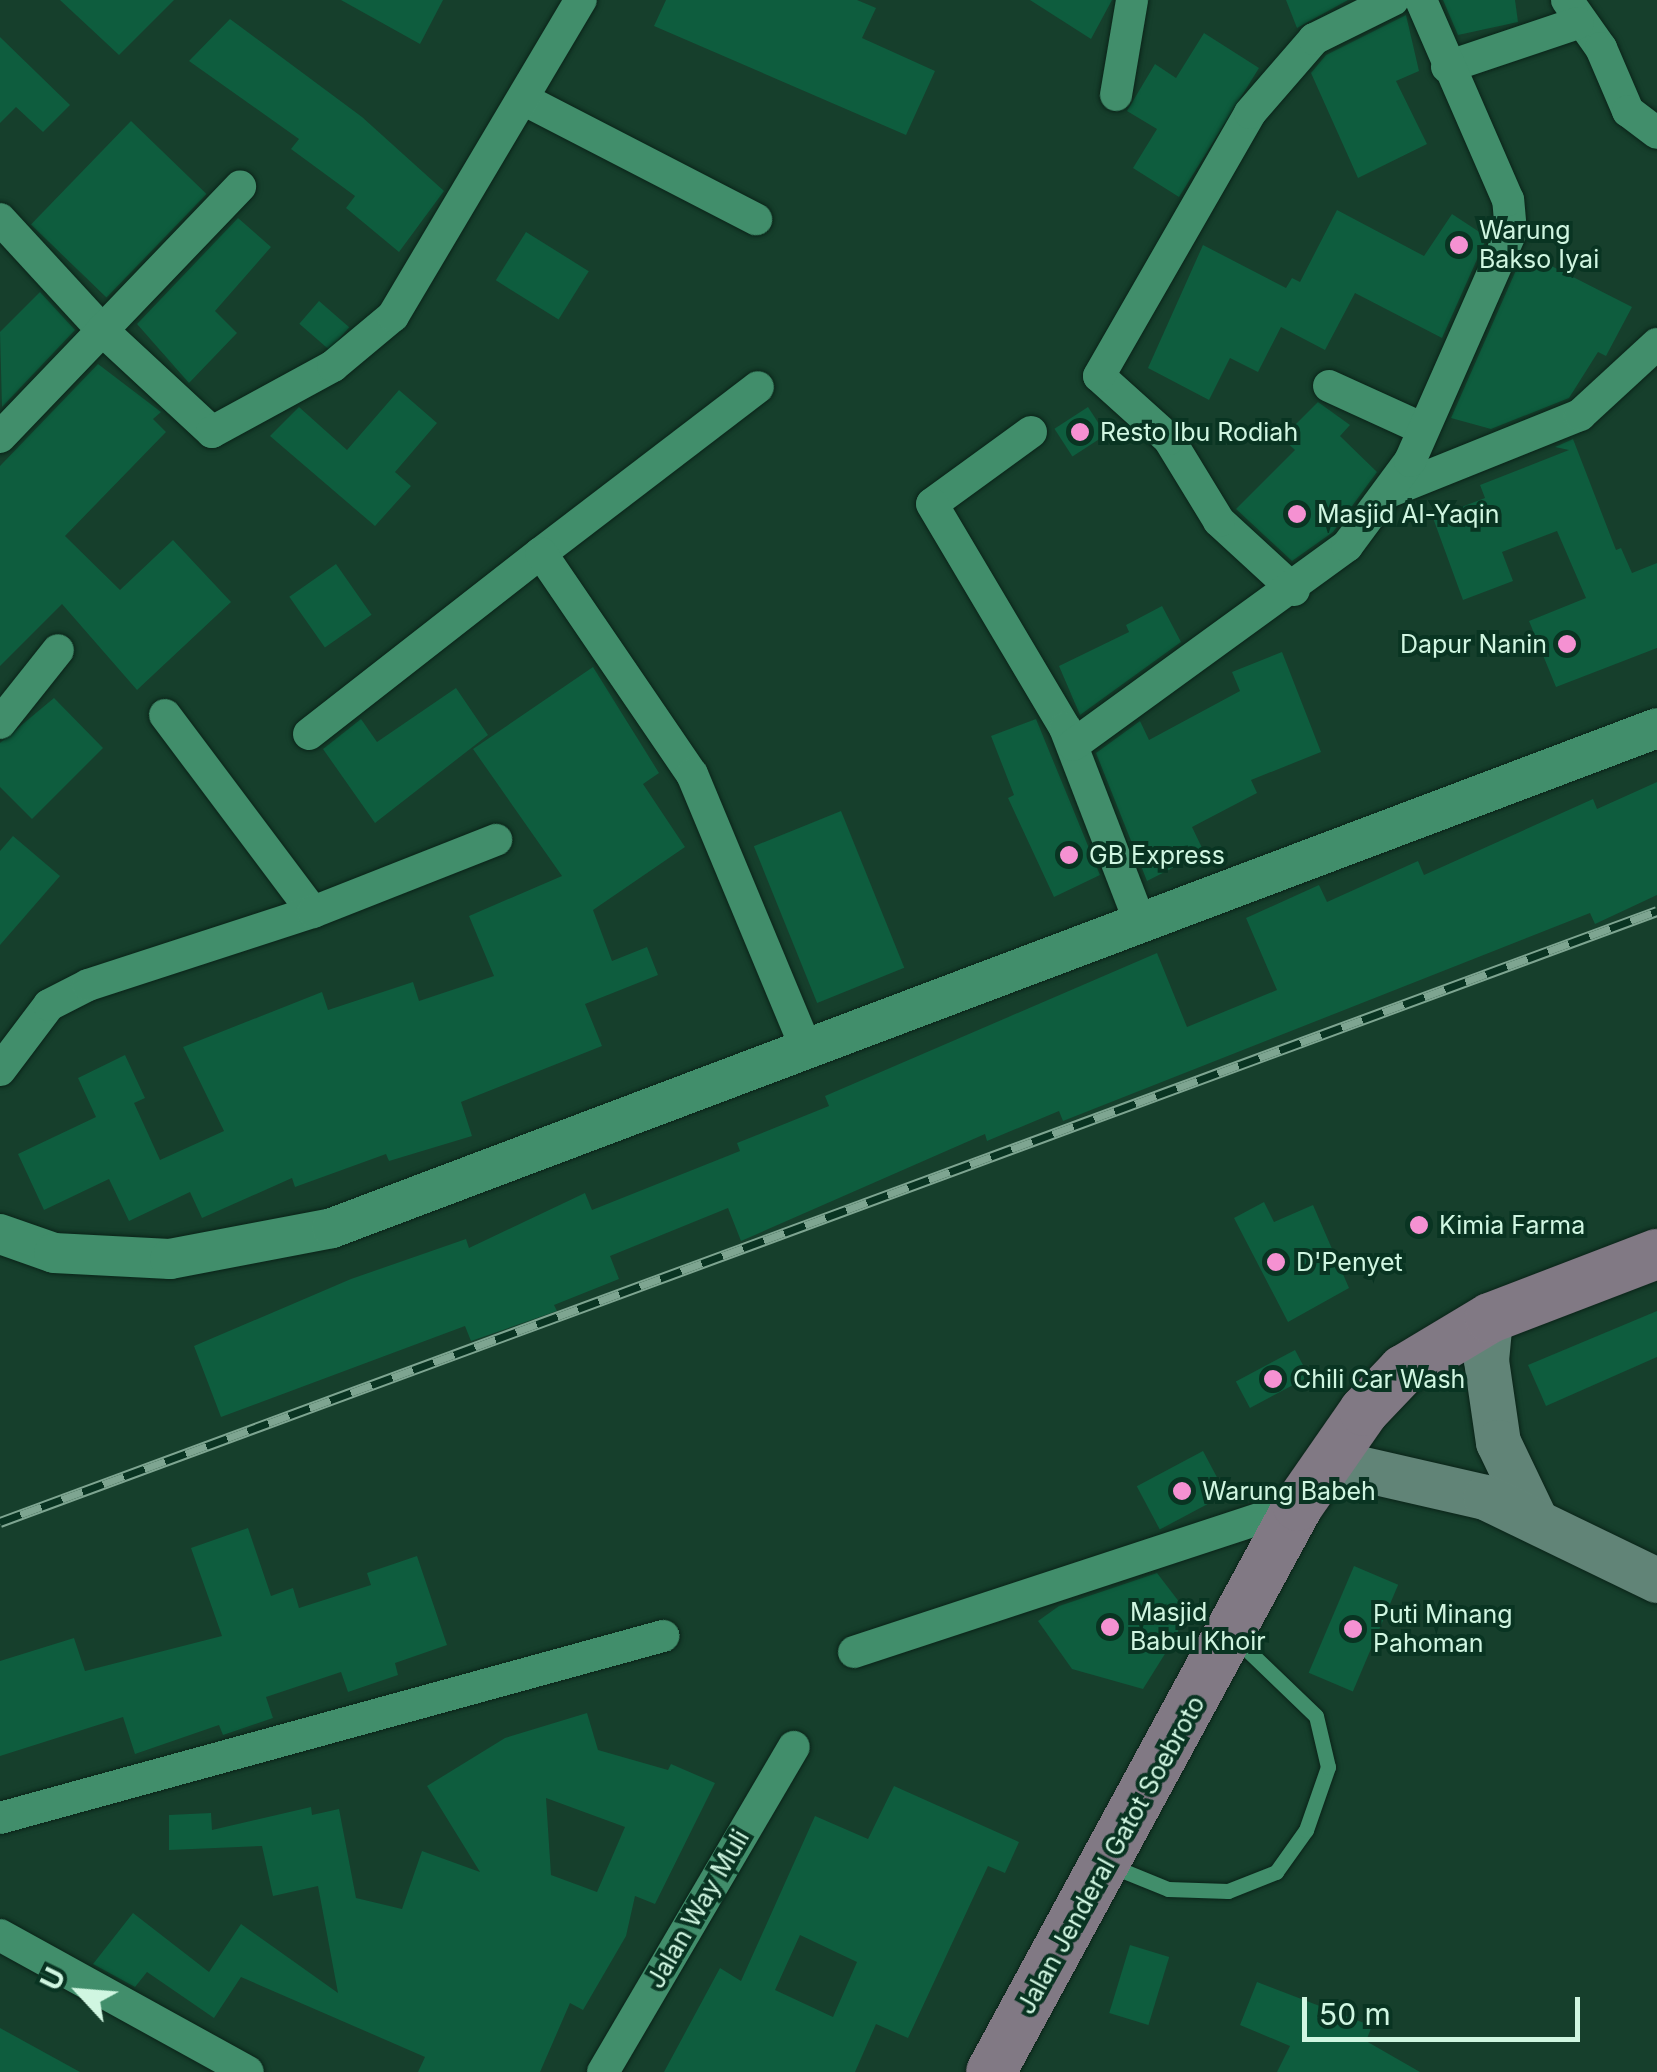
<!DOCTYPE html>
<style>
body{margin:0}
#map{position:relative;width:1657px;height:2072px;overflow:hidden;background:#163f2c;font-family:Inter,sans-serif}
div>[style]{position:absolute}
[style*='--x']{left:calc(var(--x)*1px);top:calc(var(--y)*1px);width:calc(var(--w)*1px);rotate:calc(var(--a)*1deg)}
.building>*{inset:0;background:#0e5d3e;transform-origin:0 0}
.roads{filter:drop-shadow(0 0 2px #0a2318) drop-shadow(0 0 2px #0a2318)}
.service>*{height:15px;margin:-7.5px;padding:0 7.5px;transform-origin:7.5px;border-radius:7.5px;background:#418e6b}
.minor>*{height:32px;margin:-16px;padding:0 16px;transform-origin:16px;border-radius:16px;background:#418e6b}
.tertiary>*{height:40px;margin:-20px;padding:0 20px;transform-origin:20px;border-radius:20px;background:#418e6b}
.secondary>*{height:45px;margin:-22.5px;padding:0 22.5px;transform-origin:22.5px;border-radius:22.5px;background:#618477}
.primary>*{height:50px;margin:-25px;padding:0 25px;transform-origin:25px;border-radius:25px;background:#817984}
.rail>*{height:11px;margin-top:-5.5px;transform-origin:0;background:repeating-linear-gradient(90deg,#093422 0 22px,#7ea591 0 44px);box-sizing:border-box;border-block:2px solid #7ea591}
.dots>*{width:28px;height:28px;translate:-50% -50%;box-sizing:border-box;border:5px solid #093422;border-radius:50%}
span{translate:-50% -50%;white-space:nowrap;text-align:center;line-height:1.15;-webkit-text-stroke:8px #093422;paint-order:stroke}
.poi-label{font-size:25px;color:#d0f6e1}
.left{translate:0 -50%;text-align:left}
.right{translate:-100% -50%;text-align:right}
.street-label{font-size:25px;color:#d0f6e1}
.north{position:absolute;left:30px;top:1942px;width:100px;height:100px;-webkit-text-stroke:8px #093422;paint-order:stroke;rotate:296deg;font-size:28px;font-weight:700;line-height:40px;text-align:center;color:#d0f6e1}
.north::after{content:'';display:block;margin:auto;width:35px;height:45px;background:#d0f6e1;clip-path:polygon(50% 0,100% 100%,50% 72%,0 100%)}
.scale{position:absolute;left:1302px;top:1997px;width:278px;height:45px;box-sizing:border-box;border:5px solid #d0f6e1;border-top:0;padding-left:12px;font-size:30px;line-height:35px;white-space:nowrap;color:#d0f6e1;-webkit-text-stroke:8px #093422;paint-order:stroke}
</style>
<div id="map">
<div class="building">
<div style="clip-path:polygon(60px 0,174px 0,119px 55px)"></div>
<div style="clip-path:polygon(341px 0,443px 0,420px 44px)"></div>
<div style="clip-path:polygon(666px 0,857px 0,876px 8px,862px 38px,935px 71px,906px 135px,654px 26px)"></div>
<div style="clip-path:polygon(1030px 0,1112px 0,1091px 39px)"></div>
<div style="clip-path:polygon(1286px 0,1348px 0,1297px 28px)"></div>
<div style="clip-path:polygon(1443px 0,1515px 0,1518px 22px,1458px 35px)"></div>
<div style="clip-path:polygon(1406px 15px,1419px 71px,1396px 81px,1427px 144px,1358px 178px,1311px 73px,1326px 55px)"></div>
<div style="clip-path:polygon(230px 19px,362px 117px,444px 191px,399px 252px,346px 208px,355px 196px,291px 149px,299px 139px,189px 61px)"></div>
<div style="clip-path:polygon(1204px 33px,1259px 68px,1179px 197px,1133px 168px,1157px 129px,1127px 111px,1155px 64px,1176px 78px)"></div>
<div style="clip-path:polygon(0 37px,70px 105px,43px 132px,16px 107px,0 123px)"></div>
<div style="left:131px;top:121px;width:105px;height:144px;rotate:44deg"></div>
<div style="clip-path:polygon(1337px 210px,1424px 256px,1452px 214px,1487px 237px,1442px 338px,1355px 293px,1325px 350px,1281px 327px,1258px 372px,1230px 358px,1209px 400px,1148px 368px,1203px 245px,1286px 288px,1292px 278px,1300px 282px)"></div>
<div style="clip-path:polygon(238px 218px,271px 247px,215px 311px,237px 333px,189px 383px,137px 324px)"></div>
<div style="left:526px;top:232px;width:74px;height:57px;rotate:32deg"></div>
<div style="clip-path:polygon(1524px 252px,1632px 307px,1606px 356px,1598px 352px,1569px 398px,1491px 429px,1451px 418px)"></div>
<div style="clip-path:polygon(40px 292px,75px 330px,2px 407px,0 332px)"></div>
<div style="left:319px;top:301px;width:40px;height:30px;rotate:41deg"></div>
<div style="clip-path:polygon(98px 364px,161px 412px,153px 419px,166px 432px,65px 536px,120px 590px,173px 540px,231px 602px,137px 690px,62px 604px,0 666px,0 466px)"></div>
<div style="clip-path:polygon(399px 390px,437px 423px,395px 472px,411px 486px,375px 526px,270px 436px,299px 407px,347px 450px)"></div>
<div style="clip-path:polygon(1318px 402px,1350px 425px,1340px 436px,1377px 472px,1333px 532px,1292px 561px,1236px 509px,1295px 450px,1282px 438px)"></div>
<div style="left:1088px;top:407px;width:33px;height:40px;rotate:57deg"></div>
<div style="clip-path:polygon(1573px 439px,1616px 550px,1621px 548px,1632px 573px,1657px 563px,1657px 648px,1556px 687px,1529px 621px,1586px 598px,1557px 531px,1502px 552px,1513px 581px,1463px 600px,1433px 518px,1485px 498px,1480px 485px,1569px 450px,1555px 447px)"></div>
<div style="left:336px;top:564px;width:62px;height:57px;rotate:55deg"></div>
<div style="clip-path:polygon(1162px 606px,1181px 642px,1080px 715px,1059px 666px,1129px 632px,1126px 625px)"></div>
<div style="clip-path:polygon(1282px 652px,1321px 752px,1251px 780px,1257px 793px,1192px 827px,1204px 852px,1147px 881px,1096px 753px,1140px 721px,1149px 740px,1240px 691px,1232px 672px)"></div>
<div style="clip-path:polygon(593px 667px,659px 773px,643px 784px,685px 847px,593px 910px,612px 961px,647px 947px,658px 975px,585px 1004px,602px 1046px,461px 1102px,472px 1136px,389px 1161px,386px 1154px,295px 1187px,292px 1178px,202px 1218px,190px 1192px,129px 1221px,109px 1179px,44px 1210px,18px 1154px,96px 1117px,78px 1078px,125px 1055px,145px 1098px,134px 1103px,160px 1160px,224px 1131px,183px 1047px,322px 992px,328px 1010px,413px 982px,419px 1001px,494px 976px,469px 916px,562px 876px,473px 749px)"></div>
<div style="clip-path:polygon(456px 688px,488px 735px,375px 823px,323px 749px,361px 719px,377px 742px)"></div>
<div style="clip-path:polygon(54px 698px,103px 748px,32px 819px,0 787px,0 743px)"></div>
<div style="clip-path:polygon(1036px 719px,1100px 875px,1054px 897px,1008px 798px,1014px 795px,991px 736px)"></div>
<div style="clip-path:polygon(1657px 782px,1657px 895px,1595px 924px,1590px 913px,1063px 1121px,1059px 1111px,987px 1141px,985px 1134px,741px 1241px,728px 1208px,610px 1256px,619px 1279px,554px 1305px,557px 1311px,471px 1341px,465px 1326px,221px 1417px,194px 1346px,351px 1279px,466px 1239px,469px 1248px,585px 1193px,592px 1210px,740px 1151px,737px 1143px,829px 1106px,825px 1096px,1157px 953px,1187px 1027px,1277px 990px,1246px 918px,1319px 885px,1327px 902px,1418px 861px,1424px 875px,1593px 799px,1597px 809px)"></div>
<div style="left:841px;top:811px;width:169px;height:94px;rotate:68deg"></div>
<div style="clip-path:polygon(13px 836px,60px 876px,0 945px,0 851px)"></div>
<div style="clip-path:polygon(1264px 1202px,1274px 1222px,1313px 1205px,1349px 1288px,1288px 1322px,1234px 1218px)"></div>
<div style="clip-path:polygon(1657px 1311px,1657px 1357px,1546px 1406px,1528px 1365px)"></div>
<div style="left:1295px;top:1350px;width:30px;height:67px;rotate:62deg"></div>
<div style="left:1203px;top:1451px;width:49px;height:75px;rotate:62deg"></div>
<div style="clip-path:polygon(248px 1528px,271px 1596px,293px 1588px,299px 1608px,371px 1585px,367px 1573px,417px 1556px,447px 1645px,395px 1663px,398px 1675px,348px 1692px,341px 1672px,266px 1697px,273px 1718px,223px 1735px,219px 1725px,135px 1754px,123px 1717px,0 1756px,0 1661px,74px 1638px,85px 1671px,222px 1636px,191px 1548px)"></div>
<div style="left:1354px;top:1566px;width:48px;height:116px;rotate:23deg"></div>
<div style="clip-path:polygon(1157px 1573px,1180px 1603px,1178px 1633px,1143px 1689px,1072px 1669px,1038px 1621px,1059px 1606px)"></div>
<div style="clip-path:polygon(evenodd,587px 1713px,598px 1750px,668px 1770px,671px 1764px,715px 1783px,655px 1904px,635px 1896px,626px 1936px,583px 2010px,570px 2003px,540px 2072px,418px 2072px,425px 2057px,241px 1977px,214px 2018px,147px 1972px,135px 1987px,93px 1964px,133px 1913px,209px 1972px,241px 1924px,338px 1993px,318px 1886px,273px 1896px,262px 1846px,169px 1850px,169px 1815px,211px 1813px,212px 1830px,311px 1807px,312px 1815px,339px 1809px,356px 1898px,402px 1909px,422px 1851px,480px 1872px,427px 1786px,505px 1738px,587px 1713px,546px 1798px,625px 1827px,597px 1892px,551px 1875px,546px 1798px)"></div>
<div style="clip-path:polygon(evenodd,894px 1786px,1019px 1842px,1005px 1873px,988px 1866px,908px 2038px,876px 2024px,855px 2072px,664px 2072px,720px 1968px,741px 1981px,815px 1816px,868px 1839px,894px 1786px,800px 1935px,857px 1962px,833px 2017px,775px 1990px,800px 1935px)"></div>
<div style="left:1130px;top:1945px;width:41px;height:71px;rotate:17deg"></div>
<div style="clip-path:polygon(1257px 1982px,1372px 2026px,1366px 2041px,1420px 2072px,1277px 2072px,1290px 2046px,1240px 2025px)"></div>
<div style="clip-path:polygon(0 2028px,80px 2072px,0 2072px)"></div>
</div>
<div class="roads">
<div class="service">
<div style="--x:1109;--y:1865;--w:64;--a:22.1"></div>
<div style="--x:1168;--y:1889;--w:60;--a:1.9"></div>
<div style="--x:1228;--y:1891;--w:52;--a:-21.6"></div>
<div style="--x:1276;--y:1872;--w:52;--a:-54.5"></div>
<div style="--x:1306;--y:1830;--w:67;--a:-70.8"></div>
<div style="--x:1328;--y:1767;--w:52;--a:-103.2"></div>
<div style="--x:1316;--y:1716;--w:111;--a:-136.1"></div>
</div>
<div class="minor">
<div style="--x:1567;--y:0;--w:59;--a:54.7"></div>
<div style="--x:1601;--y:48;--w:69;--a:66.8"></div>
<div style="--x:1628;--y:111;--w:36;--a:37"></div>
<div style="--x:1447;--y:67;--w:138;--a:-18.6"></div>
<div style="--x:1116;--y:95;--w:96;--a:-80.4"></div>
<div style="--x:527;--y:101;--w:258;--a:27.3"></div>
<div style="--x:0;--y:219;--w:151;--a:47.4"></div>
<div style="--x:102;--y:330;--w:150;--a:42.8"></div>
<div style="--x:212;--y:432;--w:138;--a:-28.6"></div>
<div style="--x:333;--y:366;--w:78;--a:-39.8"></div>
<div style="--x:393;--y:316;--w:368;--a:-59.3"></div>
<div style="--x:1329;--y:386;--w:101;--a:24.5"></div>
<div style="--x:1031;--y:432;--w:122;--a:144"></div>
<div style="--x:932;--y:504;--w:261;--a:59.3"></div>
<div style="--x:1065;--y:728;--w:211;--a:68.9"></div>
<div style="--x:0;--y:437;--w:347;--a:-46.2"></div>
<div style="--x:1391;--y:491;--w:204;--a:-21.9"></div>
<div style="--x:1580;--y:415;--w:105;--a:-42.7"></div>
<div style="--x:541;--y:553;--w:273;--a:-37.4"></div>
<div style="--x:1294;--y:590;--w:102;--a:-137.4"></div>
<div style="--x:1219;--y:521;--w:96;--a:-121.4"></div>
<div style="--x:1169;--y:439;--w:94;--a:-138"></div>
<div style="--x:1099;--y:376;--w:303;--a:-60.1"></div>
<div style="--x:1250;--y:113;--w:98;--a:-49.1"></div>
<div style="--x:1314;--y:39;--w:88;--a:-26.3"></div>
<div style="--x:165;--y:715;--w:246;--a:53.1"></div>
<div style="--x:0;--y:723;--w:93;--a:-51.5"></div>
<div style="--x:309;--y:734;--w:294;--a:-38"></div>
<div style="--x:541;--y:553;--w:268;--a:55.7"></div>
<div style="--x:692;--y:774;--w:299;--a:67.4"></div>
<div style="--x:1073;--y:745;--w:339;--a:-36"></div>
<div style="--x:1347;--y:546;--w:106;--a:-53.5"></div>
<div style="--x:1410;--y:461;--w:250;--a:-66.2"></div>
<div style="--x:1511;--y:232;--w:32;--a:-95"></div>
<div style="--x:1508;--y:200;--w:218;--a:-113.5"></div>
<div style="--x:0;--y:1070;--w:81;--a:-53"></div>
<div style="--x:49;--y:1005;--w:44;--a:-27.1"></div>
<div style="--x:88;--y:985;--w:237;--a:-18"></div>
<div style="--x:313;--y:912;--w:197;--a:-21.5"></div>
<div style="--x:854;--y:1652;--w:467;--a:-18.2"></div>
<div style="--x:0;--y:1818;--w:688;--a:-15.35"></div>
<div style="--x:0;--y:1935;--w:283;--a:28.9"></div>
<div style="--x:603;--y:2072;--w:377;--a:-59.6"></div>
</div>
<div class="tertiary">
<div style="--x:0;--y:1234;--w:57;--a:19.4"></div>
<div style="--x:54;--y:1253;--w:116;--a:3"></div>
<div style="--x:170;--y:1259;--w:165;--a:-10.8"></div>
<div style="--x:332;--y:1228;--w:1416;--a:-20.67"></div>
</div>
<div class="secondary">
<div style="--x:1490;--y:1318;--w:42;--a:95.4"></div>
<div style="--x:1486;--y:1360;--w:83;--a:81.7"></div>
<div style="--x:1498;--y:1442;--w:83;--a:64.4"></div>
<div style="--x:1328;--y:1461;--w:161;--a:12.9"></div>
<div style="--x:1485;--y:1497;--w:191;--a:25.8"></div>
</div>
<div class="primary">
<div style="--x:991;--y:2072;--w:644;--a:-61.52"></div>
<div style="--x:1298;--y:1506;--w:116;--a:-55.2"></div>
<div style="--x:1364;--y:1411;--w:57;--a:-46.4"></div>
<div style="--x:1403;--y:1370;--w:101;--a:-30.9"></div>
<div style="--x:1490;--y:1318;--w:179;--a:-21"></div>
</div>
</div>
<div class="rail">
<div style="--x:0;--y:1522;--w:1766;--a:-20.24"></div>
</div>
<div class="dots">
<div style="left:1459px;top:245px;background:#f591d2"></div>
<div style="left:1080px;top:432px;background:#f591d2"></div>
<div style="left:1297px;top:514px;background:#f591d2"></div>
<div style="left:1567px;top:644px;background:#f591d2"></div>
<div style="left:1069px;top:855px;background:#f591d2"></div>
<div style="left:1419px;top:1225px;background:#f591d2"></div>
<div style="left:1276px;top:1262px;background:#f591d2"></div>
<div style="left:1273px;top:1379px;background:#f591d2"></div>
<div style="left:1182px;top:1491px;background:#f591d2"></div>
<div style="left:1110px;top:1627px;background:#f591d2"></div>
<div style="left:1353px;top:1629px;background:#f591d2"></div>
</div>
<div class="poi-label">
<span class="left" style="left:1479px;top:245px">Warung<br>Bakso Iyai</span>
<span class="left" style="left:1100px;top:432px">Resto Ibu Rodiah</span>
<span class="left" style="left:1317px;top:514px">Masjid Al-Yaqin</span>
<span class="right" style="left:1547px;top:644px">Dapur Nanin</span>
<span class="left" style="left:1089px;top:855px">GB Express</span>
<span class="left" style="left:1439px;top:1225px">Kimia Farma</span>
<span class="left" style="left:1296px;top:1262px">D'Penyet</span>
<span class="left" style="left:1293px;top:1379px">Chili Car Wash</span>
<span class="left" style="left:1202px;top:1491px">Warung Babeh</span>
<span class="left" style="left:1130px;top:1627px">Masjid<br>Babul Khoir</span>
<span class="left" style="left:1373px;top:1629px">Puti Minang<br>Pahoman</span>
</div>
<div class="street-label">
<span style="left:1111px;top:1855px;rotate:-61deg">Jalan Jenderal Gatot Soebroto</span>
<span style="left:698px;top:1909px;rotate:-60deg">Jalan Way Muli</span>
</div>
<div class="north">U</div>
<div class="scale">50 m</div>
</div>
